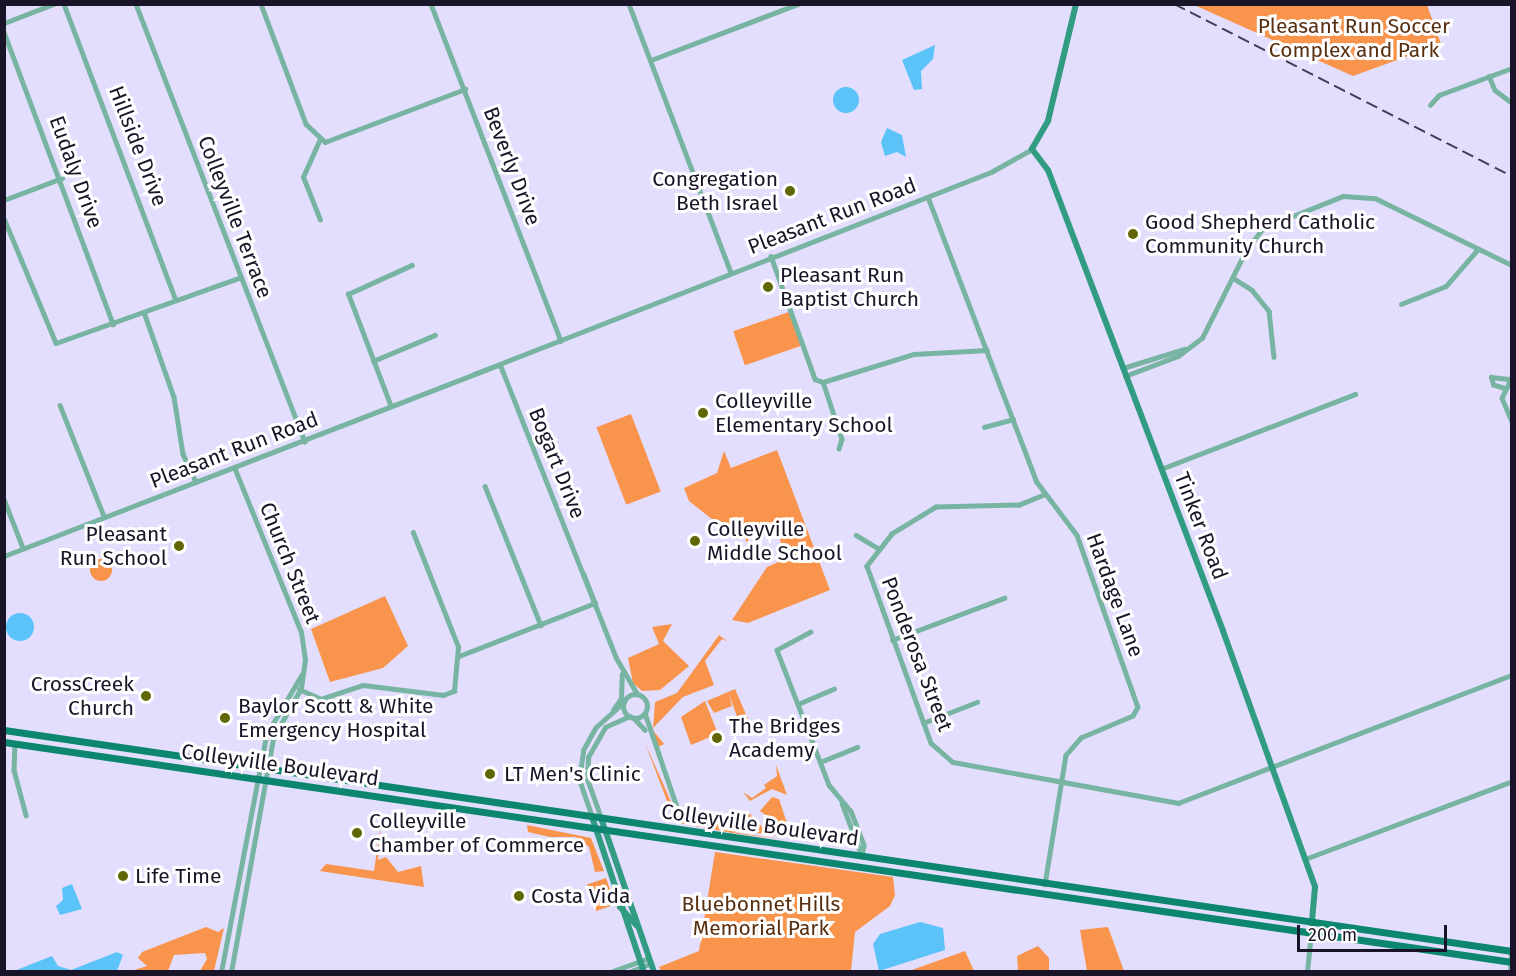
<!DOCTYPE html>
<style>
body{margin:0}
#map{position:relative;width:1516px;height:976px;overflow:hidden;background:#e4defe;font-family:"Fira Sans",sans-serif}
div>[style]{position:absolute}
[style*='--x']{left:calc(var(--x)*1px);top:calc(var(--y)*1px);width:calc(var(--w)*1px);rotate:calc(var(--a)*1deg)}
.green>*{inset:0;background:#f8944c;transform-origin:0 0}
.round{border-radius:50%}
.water>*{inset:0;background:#5cc3f8}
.minor>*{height:4.5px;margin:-2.25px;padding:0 2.25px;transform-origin:2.25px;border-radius:2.25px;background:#78b4a2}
.tertiary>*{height:5px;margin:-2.5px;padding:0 2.5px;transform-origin:2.5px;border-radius:2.5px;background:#78b4a2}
.tertiary>.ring{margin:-2.5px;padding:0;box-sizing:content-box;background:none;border:5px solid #78b4a2;border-radius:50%}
.secondary>*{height:6px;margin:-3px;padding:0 3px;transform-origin:3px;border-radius:3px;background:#329c83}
.primary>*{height:7px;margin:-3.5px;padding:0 3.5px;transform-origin:3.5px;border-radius:3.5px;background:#0c866e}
.rail>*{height:1.5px;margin-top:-0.75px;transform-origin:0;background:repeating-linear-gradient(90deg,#443e54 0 12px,transparent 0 18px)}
.dots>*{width:16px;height:16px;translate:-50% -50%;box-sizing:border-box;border:3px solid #fff;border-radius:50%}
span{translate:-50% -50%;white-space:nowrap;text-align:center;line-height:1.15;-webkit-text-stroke:6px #fff;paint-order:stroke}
.park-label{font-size:21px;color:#582f11}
.street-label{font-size:21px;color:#191427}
.poi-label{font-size:21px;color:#191427}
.right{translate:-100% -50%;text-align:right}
.left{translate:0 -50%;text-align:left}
.frame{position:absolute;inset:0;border:6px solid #191427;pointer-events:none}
.scale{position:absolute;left:1297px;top:925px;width:150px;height:27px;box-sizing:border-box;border:3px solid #191427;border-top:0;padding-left:8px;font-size:18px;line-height:21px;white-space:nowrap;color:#191427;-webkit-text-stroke:4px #fff;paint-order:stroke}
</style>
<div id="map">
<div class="green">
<div style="clip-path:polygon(1194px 5px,1427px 5px,1441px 44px,1353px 76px)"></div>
<div style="left:789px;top:312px;width:36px;height:59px;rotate:71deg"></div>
<div style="left:631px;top:414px;width:83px;height:37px;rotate:69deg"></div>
<div style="clip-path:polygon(777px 450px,830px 590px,748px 623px,732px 620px,767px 567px,794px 555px,790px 545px,782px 547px,776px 526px,748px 536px,748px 545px,743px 533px,737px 539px,689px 501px,684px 488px,717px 473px,724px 451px,731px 468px)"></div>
<div class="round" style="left:90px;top:559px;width:22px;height:22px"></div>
<div style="clip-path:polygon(385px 596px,408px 646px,383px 668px,330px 682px,311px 629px)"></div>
<div style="clip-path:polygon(672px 624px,663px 641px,689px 666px,660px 690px,642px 691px,633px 683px,628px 658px,659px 644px,652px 627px)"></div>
<div style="clip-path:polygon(719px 635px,727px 641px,722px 639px,705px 661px,714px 685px,683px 697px,652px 729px,664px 744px,658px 747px,647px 723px,653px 728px,655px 702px,677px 693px)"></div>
<div style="clip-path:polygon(735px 689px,748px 719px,740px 725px,729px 694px,732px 706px,714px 713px,707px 701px)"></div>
<div style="clip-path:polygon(705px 701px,718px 734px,712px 732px,715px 735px,691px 745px,681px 717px)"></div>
<div style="clip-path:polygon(645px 743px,677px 815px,695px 811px,715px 823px,750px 814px,764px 829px,767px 824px,785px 837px,744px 831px,732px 832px,785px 840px,732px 833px,675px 822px)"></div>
<div style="clip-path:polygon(776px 765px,787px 795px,772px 789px,750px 801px,743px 792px,752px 798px,766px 788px,764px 785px,777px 776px)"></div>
<div style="clip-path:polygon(772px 797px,779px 799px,790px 832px,760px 811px)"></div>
<div style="clip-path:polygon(382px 817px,386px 821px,381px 824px,378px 860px,386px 857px,398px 872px,421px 866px,424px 887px,320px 871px,326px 864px,374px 871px)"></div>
<div style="clip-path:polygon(527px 825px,591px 838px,604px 871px,595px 872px,589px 847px,576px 837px,550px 837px,528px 832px)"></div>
<div style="clip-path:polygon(715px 852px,893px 877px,895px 895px,890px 906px,855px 932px,851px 971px,661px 971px,659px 967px,699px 951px)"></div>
<div style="left:606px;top:878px;width:28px;height:20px;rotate:71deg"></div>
<div style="clip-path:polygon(206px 927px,218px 932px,224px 928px,214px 971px,200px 971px,207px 959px,205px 953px,174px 955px,168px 971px,131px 971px,147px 966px,138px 958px,142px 952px)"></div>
<div style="clip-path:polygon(1108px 927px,1124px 971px,1087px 971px,1080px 930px)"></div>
<div style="clip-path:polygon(1038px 946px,1049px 958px,1049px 971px,1018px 971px,1017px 956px)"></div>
<div style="clip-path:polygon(965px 951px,974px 971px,909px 971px)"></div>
</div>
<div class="water">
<div style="clip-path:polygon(935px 45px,933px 59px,921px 71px,922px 89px,914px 90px,902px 60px)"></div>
<div class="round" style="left:833px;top:87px;width:26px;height:26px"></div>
<div style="clip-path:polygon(887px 128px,902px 135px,906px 157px,897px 152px,885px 156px,881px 142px)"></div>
<div class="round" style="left:6px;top:613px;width:28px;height:28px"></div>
<div style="clip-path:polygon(72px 884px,82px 909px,60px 915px,56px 906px,63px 900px,62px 888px)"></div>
<div style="clip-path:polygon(920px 922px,943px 928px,945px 950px,879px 971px,873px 944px,880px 934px)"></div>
<div style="clip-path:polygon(117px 952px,123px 955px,117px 971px,14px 971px,52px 956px,58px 966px,71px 970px)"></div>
</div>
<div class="minor">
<div style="--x:64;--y:4;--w:316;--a:69.3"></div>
<div style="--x:136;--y:4;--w:469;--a:68.9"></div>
<div style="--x:261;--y:4;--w:128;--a:69.4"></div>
<div style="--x:306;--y:124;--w:26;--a:43"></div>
<div style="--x:325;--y:142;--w:150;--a:-20.7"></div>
<div style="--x:431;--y:4;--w:361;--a:68.9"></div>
<div style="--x:629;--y:4;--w:287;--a:69.2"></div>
<div style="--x:4;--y:32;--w:312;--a:69.5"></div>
<div style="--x:651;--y:60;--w:157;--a:-20.9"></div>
<div style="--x:1489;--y:76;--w:15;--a:67"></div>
<div style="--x:1495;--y:90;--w:21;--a:37"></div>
<div style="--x:1430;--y:105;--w:13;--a:-48"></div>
<div style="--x:1439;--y:95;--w:78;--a:-20.3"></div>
<div style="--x:928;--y:197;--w:305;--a:69.1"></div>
<div style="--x:1037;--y:482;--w:66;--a:53"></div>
<div style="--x:1077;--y:535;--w:182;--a:70.5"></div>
<div style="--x:1138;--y:707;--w:10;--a:119"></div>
<div style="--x:1133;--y:716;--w:56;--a:157.1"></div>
<div style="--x:1081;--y:738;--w:23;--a:131"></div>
<div style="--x:1066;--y:755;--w:131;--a:99.2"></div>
<div style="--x:4;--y:200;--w:62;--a:-20.8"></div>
<div style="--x:4;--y:218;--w:135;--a:67.4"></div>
<div style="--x:56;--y:343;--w:196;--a:-19.6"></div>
<div style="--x:320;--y:220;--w:46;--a:-111.6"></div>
<div style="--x:303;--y:177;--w:42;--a:-65.9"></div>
<div style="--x:771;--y:256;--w:131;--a:70.3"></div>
<div style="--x:815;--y:379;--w:9;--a:21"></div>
<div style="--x:823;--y:382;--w:60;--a:71.6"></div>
<div style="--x:842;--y:439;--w:10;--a:107"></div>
<div style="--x:1233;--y:278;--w:22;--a:32"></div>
<div style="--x:1252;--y:290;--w:27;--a:51"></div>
<div style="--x:1269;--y:311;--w:46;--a:83.8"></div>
<div style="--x:1401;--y:304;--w:48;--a:-21.8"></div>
<div style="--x:1446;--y:286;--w:49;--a:-49.1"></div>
<div style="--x:144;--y:312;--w:90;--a:70.6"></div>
<div style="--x:174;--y:397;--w:58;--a:81"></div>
<div style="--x:183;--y:454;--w:31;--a:65"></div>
<div style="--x:373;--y:361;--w:67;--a:-22.8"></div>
<div style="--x:1123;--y:368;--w:64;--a:-17.3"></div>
<div style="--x:1125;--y:376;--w:57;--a:-20.7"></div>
<div style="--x:1178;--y:356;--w:30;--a:-37"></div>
<div style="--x:1202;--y:338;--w:98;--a:-63.4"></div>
<div style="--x:1246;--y:250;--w:28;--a:-52"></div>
<div style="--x:1263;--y:228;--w:86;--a:-21.8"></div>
<div style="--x:1343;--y:196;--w:32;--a:4"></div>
<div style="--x:1375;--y:198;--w:153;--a:26.1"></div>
<div style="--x:1512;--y:377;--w:23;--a:115"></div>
<div style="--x:1502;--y:398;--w:26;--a:67"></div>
<div style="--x:823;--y:382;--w:95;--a:-17.1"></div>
<div style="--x:914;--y:354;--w:73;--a:-3.1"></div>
<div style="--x:1503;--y:388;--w:10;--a:-163"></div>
<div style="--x:1493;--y:385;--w:8;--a:-104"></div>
<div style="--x:1491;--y:377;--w:18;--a:6"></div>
<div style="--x:60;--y:405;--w:119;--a:68.4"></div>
<div style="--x:391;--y:407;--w:121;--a:-110.8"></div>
<div style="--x:348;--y:294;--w:70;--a:-24.4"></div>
<div style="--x:984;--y:427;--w:30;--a:-15"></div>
<div style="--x:1161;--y:469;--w:208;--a:-21.1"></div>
<div style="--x:485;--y:486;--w:150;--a:68.1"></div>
<div style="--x:1044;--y:495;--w:27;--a:158"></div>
<div style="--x:1019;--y:505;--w:83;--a:178.6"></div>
<div style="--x:936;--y:507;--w:52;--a:148.5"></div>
<div style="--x:892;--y:534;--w:41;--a:128"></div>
<div style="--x:867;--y:566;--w:188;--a:70.1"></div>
<div style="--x:931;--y:743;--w:29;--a:41"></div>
<div style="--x:953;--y:762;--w:229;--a:10.3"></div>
<div style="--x:1178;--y:803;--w:358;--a:-21"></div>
<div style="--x:4;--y:499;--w:53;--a:68.8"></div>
<div style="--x:856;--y:535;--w:27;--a:31"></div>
<div style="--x:811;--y:632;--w:38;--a:152"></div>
<div style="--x:777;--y:650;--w:145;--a:68.9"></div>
<div style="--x:829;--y:785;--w:34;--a:50"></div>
<div style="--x:851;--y:811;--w:36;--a:69"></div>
<div style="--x:864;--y:845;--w:11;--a:100"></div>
<div style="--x:892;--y:640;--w:120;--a:-20.6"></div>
<div style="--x:459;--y:656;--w:146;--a:-21.3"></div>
<div style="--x:299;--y:689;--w:24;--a:24"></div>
<div style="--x:321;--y:699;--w:44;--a:-18.4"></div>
<div style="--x:363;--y:685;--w:81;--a:7.1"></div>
<div style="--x:443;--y:695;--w:12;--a:-20"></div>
<div style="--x:454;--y:691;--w:44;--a:-84.8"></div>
<div style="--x:458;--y:647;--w:123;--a:-111.5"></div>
<div style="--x:798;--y:704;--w:39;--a:-23"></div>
<div style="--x:645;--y:713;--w:102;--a:71.2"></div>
<div style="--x:634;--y:718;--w:16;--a:47"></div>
<div style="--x:923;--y:723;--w:58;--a:-21.3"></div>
<div style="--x:15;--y:743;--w:27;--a:92"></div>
<div style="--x:14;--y:770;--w:47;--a:75.1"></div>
<div style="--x:820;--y:762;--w:40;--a:-22"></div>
<div style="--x:842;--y:803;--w:57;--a:69.3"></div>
<div style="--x:1305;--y:859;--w:221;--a:-20.6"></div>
<div style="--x:1307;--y:972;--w:49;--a:-84.2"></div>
<div style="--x:1510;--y:972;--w:21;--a:-87"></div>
</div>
<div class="tertiary">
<div style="--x:4;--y:23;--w:53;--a:-21.2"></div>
<div style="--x:500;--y:365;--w:315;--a:68.4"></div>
<div style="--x:616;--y:658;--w:42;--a:59.7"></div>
<div style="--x:474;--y:374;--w:555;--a:-21.34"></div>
<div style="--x:991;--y:172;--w:47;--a:-29.3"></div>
<div style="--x:4;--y:556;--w:530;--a:-21.14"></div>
<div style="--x:583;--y:573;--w:31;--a:69"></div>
<div class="ring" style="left:623px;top:694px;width:19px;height:19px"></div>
<div style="--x:613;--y:710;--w:14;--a:-56"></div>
<div style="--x:621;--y:698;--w:24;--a:-88"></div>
<div style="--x:592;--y:817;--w:39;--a:-109"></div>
<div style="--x:579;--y:780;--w:30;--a:-82"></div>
<div style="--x:583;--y:750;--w:26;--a:-61"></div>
<div style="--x:596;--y:727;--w:38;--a:-42"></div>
<div style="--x:601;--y:818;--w:41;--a:-109.7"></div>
<div style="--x:587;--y:779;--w:22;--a:-87"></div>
<div style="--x:588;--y:757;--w:34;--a:-60"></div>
<div style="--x:605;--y:727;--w:27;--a:-24"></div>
<div style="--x:221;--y:972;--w:241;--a:-79.2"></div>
<div style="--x:266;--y:735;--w:71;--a:-59.5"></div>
<div style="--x:231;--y:972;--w:238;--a:-79.8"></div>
<div style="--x:273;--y:738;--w:57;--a:-60.8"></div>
<div style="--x:301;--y:688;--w:28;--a:-82"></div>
<div style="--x:305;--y:660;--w:28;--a:-98"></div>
<div style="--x:301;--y:632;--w:178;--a:-112.1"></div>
<div style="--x:610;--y:972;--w:41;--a:-19.7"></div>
<div style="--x:629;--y:972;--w:24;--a:-22"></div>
</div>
<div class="secondary">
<div style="--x:1076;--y:4;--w:120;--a:103.5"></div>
<div style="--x:1048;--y:121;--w:32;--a:120"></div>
<div style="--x:1032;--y:149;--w:26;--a:53"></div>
<div style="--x:1048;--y:170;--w:493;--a:69.2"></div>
<div style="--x:1223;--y:631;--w:272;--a:70.2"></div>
<div style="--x:1315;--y:887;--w:36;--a:95"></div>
<div style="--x:592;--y:817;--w:163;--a:71.5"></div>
<div style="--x:601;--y:818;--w:163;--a:71"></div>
<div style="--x:620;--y:907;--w:25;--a:48"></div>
</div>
<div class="primary">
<div style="--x:4;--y:730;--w:1524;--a:8.34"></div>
<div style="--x:4;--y:742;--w:1524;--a:8.3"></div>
</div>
<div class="rail">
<div style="--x:1174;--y:4;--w:379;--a:27"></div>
</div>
<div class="dots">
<div style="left:790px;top:191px;background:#606604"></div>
<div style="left:1133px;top:234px;background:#606604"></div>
<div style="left:768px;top:287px;background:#606604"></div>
<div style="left:703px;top:413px;background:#606604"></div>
<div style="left:695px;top:541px;background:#606604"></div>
<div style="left:179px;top:546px;background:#606604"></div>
<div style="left:146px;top:696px;background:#606604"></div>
<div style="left:225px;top:718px;background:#606604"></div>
<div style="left:717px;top:738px;background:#606604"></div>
<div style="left:490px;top:774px;background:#606604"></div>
<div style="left:357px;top:833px;background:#606604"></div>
<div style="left:123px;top:876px;background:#606604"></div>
<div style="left:519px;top:896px;background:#606604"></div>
</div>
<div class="park-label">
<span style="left:1354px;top:38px">Pleasant Run Soccer<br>Complex and Park</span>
<span style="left:761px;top:916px">Bluebonnet Hills<br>Memorial Park</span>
</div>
<div class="street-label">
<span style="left:138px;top:146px;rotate:69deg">Hillside Drive</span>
<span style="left:512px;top:166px;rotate:69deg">Beverly Drive</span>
<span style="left:76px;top:172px;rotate:70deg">Eudaly Drive</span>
<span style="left:832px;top:216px;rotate:-21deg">Pleasant Run Road</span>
<span style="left:235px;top:217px;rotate:69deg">Colleyville Terrace</span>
<span style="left:234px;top:450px;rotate:-21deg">Pleasant Run Road</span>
<span style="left:557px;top:463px;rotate:68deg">Bogart Drive</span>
<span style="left:1201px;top:526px;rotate:69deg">Tinker Road</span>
<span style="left:290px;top:563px;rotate:68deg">Church Street</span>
<span style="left:1115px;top:595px;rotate:70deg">Hardage Lane</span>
<span style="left:917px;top:654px;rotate:69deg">Ponderosa Street</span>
<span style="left:280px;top:765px;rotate:8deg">Colleyville Boulevard</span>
<span style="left:760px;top:825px;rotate:8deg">Colleyville Boulevard</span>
</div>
<div class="poi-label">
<span class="right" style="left:778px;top:191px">Congregation<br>Beth Israel</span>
<span class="left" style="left:1145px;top:234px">Good Shepherd Catholic<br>Community Church</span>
<span class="left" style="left:780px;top:287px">Pleasant Run<br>Baptist Church</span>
<span class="left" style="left:715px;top:413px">Colleyville<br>Elementary School</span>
<span class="left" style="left:707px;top:541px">Colleyville<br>Middle School</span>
<span class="right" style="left:167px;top:546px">Pleasant<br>Run School</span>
<span class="right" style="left:134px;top:696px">CrossCreek<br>Church</span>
<span class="left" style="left:238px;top:718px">Baylor Scott &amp; White<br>Emergency Hospital</span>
<span class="left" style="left:729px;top:738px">The Bridges<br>Academy</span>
<span class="left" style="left:504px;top:774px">LT Men's Clinic</span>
<span class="left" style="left:369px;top:833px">Colleyville<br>Chamber of Commerce</span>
<span class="left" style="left:135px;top:876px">Life Time</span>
<span class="left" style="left:531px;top:896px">Costa Vida</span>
</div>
<div class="frame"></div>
<div class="scale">200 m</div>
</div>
